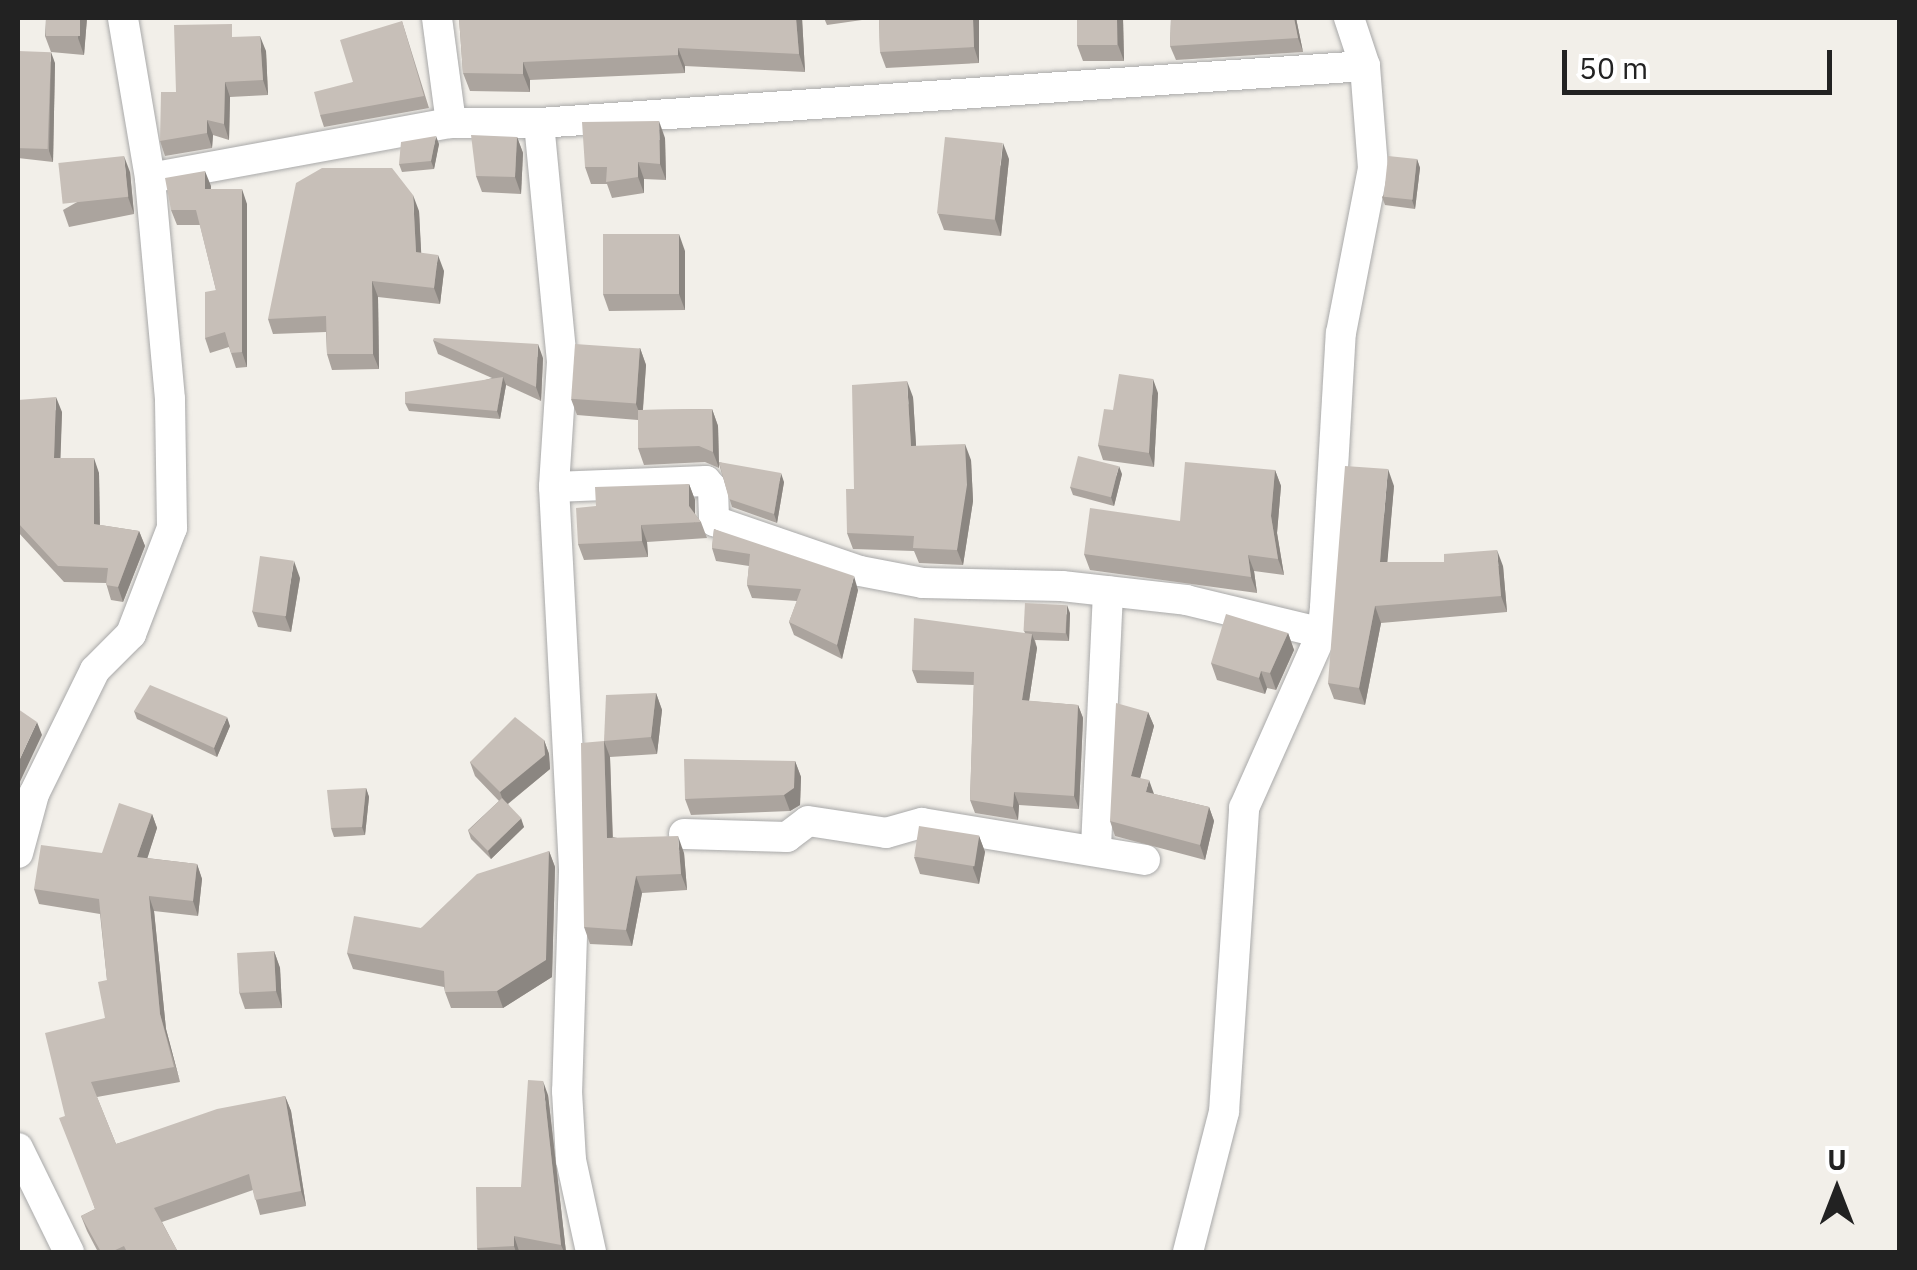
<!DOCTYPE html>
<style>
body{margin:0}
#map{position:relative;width:1917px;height:1270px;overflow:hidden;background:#f2efe9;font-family:"IBM Plex Sans",sans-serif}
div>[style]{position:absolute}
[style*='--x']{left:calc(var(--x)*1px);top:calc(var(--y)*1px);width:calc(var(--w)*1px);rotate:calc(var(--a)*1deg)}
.roads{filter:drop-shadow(0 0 2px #a9a9a9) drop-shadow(0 0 2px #a9a9a9)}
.minor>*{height:30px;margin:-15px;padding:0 15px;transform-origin:15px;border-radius:15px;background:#fff}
.wall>*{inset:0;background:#aba49e}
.shaded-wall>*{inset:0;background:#8b8681}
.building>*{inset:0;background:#c7bfb8;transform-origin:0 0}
span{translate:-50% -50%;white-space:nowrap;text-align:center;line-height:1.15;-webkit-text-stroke:9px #fff;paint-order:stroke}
.frame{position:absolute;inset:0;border:20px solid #222;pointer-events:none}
.north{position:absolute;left:1787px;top:1140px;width:100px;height:100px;-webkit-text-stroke:8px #fff;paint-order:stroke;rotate:0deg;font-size:28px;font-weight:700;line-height:40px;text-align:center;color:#222}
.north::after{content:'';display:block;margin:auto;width:35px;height:45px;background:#222;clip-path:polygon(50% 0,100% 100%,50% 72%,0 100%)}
.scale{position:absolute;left:1562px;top:50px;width:270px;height:45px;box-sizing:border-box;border:5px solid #222;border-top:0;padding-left:12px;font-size:30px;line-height:35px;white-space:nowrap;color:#222;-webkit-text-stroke:8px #fff;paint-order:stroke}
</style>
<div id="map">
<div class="roads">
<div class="minor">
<div style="--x:437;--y:18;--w:106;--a:82.4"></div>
<div style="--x:539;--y:123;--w:240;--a:84.5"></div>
<div style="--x:562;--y:362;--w:125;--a:93.7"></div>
<div style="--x:554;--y:487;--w:386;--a:87"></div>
<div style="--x:574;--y:872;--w:219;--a:91.8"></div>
<div style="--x:567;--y:1091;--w:69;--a:86.7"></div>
<div style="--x:571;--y:1160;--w:94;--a:77.7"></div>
<div style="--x:150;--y:178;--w:306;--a:-10.4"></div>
<div style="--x:451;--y:123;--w:88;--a:0"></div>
<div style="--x:539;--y:123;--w:828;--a:-3.95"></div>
<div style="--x:554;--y:487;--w:152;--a:-2.3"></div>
<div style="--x:706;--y:481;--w:11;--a:49"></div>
<div style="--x:713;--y:489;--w:32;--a:88"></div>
<div style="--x:714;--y:521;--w:154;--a:18.9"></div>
<div style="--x:860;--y:571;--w:64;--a:10.8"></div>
<div style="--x:923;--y:583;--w:139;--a:1.2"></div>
<div style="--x:1062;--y:586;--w:125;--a:6.4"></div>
<div style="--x:1186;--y:600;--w:140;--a:13.6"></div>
<div style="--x:684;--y:834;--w:103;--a:1.7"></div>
<div style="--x:787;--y:837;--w:26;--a:-37"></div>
<div style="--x:808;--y:821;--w:79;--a:8.7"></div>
<div style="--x:886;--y:833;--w:37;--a:-16"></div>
<div style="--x:922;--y:823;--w:226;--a:9.4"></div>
<div style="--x:1096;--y:847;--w:256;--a:-87.3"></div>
<div style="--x:18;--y:853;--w:61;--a:-74.8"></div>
<div style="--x:34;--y:794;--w:138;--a:-63.8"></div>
<div style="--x:95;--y:670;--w:51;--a:-45"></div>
<div style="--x:131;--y:634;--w:114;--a:-68.9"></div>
<div style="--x:172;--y:528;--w:129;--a:-90.9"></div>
<div style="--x:170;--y:399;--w:222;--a:-95.2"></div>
<div style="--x:150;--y:178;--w:162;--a:-99.6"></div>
<div style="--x:18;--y:1148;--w:116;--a:63.9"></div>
<div style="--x:1188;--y:1252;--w:145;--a:-75.6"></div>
<div style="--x:1224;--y:1112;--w:305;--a:-86.2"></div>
<div style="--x:1244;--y:808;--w:192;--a:-66"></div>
<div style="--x:1322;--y:633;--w:26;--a:-83"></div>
<div style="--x:1325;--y:607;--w:274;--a:-86.7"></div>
<div style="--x:1341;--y:333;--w:168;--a:-79"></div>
<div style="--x:1373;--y:168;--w:102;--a:-94.5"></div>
<div style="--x:1365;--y:66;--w:51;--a:-108.4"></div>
</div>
</div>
<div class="wall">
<div style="clip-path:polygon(46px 18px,87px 18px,84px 55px,51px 52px,45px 36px)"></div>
<div style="clip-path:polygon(459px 18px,802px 18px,805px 72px,685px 66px,685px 73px,530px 80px,530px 92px,470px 91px,463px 73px)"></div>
<div style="clip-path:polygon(824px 18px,876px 18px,827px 25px)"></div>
<div style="clip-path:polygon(879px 18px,979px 18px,979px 63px,886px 68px,880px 52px)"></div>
<div style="clip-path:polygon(1077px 18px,1123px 18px,1124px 61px,1083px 61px,1077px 45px)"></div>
<div style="clip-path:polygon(1171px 18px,1296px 18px,1303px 52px,1176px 60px,1170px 46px)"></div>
<div style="clip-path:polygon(402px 21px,429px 108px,324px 127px,320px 115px,353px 82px)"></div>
<div style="clip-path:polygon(236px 37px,266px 51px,268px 95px,230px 97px,229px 140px,213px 135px,212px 148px,165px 156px,160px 141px,176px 92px)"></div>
<div style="clip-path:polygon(18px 51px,55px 63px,53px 162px,18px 158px)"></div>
<div style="clip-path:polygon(517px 137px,523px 153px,521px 194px,482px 192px,476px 176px)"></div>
<div style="clip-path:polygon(665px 138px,666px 180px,644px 179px,644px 193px,612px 198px,607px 184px,591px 184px,585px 167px)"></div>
<div style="clip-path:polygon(439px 144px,434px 169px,402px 172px,399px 164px)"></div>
<div style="clip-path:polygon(1009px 159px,1001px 236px,944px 230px,938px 214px)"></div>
<div style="clip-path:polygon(1417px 159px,1420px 168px,1415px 209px,1385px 205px,1382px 197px)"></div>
<div style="clip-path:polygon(130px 172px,134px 214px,69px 227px,63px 210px)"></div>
<div style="clip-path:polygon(211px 186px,211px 189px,247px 204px,247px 367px,236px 368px,229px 347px,210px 353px,205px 338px,216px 290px,200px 225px,177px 225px,171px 210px)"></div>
<div style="clip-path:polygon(419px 211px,421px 253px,444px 271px,440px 304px,378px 297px,379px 369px,332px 370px,327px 354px,326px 332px,273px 334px,268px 319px)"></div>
<div style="clip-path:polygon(685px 251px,685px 310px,609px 311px,603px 294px)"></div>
<div style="clip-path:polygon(433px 340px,543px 358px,541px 401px,506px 385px,500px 419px,409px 411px,405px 403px,492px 378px,438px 354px)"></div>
<div style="clip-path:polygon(640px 348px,646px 365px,643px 410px,712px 409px,718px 426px,719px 462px,784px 482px,777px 523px,732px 507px,719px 464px,719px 468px,705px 462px,644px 465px,638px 448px,638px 420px,577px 415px,571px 399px)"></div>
<div style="clip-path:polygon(1158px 393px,1154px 467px,1103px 460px,1098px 445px,1113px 410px)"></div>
<div style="clip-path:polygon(913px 397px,916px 446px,971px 460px,973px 501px,963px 565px,919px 563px,914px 551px,853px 549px,847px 533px,854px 489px)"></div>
<div style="clip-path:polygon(18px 400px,62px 412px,60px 458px,99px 473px,100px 525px,139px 531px,145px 546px,123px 602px,111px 600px,106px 583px,64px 582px,18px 532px)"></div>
<div style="clip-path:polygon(1275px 470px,1281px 486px,1277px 533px,1284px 575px,1254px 571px,1257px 593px,1090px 570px,1084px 554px,1180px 521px)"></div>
<div style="clip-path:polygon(1122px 474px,1114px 506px,1073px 495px,1070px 487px)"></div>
<div style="clip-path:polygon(689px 484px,695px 500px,695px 514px,701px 522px,707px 538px,647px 542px,648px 557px,584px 560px,578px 544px,596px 506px)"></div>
<div style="clip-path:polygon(1394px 486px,1387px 562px,1503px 566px,1507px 612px,1381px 623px,1365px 705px,1334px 699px,1328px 683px)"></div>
<div style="clip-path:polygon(714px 529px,858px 590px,842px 659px,794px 635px,789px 622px,797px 601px,752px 598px,747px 585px,749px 566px,716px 561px,712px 548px)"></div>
<div style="clip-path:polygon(300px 578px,291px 632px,258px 627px,252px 611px)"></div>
<div style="clip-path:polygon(1070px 613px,1069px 641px,1035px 640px,1037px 648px,1029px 701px,1078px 705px,1083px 718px,1079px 809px,1019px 805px,1018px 820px,975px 813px,970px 800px,974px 685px,917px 683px,912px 670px,1025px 633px,1024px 631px)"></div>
<div style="clip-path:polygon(1288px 633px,1294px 650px,1276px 690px,1267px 688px,1265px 694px,1217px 680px,1211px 663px)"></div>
<div style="clip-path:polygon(656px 693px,662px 710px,657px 754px,610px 757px,613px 837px,684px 853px,687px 890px,642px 893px,632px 946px,590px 944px,584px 927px,604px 741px)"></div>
<div style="clip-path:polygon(134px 711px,230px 726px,217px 757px,137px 719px)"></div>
<div style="clip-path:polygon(1148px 712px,1154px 726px,1140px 778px,1154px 794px,1209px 807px,1214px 821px,1205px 860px,1115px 836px,1110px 821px)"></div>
<div style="clip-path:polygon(544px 740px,549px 754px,550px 769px,508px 804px,524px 827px,491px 859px,471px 839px,468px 830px,499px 801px,475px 776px,470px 762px)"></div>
<div style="clip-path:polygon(795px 761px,801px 777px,800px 805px,790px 811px,691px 815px,685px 799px)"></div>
<div style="clip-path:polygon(366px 788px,369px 797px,365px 835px,334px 837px,331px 828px)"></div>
<div style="clip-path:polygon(152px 814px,157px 828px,147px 858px,197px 864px,202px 879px,198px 916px,154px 911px,166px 1029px,180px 1082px,97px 1097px,116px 1144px,285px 1096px,291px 1111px,306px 1206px,260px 1215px,253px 1190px,162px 1222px,178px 1252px,98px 1252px,87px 1231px,81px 1216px,95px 1209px,65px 1116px,105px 1018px,107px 980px,100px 914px,39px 904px,34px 889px,102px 853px)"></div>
<div style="clip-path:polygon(979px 836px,985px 852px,979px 884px,920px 874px,914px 857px)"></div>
<div style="clip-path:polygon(549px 851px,555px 867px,552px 977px,503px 1008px,451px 1008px,445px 992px,444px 987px,353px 969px,347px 953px,421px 928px)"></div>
<div style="clip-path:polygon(274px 951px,280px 968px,282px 1008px,245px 1009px,239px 992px)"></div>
<div style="clip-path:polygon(548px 1095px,566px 1252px,529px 1252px,519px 1251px,519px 1252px,478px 1252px,477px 1248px,521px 1187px)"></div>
</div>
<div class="shaded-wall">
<div style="clip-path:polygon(80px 18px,87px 18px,84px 55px,78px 38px)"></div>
<div style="clip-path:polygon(796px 18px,802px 18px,805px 72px,799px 54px)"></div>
<div style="clip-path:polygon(973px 18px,979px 18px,979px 63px,974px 47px)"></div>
<div style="clip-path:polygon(1117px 18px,1123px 18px,1124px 61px,1118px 45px)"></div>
<div style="clip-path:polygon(1294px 18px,1296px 18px,1303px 52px,1298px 38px)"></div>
<div style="clip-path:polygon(260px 36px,266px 51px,268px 95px,263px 80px)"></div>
<div style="clip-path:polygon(678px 48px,685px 66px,685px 73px,678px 55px)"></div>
<div style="clip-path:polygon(51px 52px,55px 63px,53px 162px,49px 151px)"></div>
<div style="clip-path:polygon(523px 62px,530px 80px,530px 92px,523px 74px)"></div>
<div style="clip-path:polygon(225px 82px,230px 97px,229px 140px,224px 124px)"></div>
<div style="clip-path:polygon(207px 120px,213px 135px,212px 148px,207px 133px)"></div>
<div style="clip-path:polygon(659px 121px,665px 138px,666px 180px,660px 164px)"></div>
<div style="clip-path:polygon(436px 136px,439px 144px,434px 169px,431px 161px)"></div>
<div style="clip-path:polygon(517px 137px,523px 153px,521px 194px,515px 177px)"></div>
<div style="clip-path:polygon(1003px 143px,1009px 159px,1001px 236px,995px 219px)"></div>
<div style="clip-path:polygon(124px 156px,130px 172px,134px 214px,128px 197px)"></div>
<div style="clip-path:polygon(1417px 159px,1420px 168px,1415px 209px,1412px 200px)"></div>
<div style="clip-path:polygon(638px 162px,644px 179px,644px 193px,638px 177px)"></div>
<div style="clip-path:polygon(205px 171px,211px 186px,210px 204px,205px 189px)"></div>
<div style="clip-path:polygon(242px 189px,247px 204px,247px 367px,242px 352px)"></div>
<div style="clip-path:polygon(413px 195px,419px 211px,422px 268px,416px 252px)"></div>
<div style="clip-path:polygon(679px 234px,685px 251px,685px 310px,679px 294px)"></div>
<div style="clip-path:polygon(438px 255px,444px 271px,440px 304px,434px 288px)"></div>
<div style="clip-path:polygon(372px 281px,378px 297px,379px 369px,373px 354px)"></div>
<div style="clip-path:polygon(538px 344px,543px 358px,541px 401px,536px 387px)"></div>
<div style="clip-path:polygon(640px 348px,646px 365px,642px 420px,636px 404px)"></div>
<div style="clip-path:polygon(503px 377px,506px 385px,500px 419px,497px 411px)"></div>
<div style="clip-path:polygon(1153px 379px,1158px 393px,1154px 467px,1149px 453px)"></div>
<div style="clip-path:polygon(907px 381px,913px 397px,917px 461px,911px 446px)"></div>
<div style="clip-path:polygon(56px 397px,62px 412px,60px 474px,54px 458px)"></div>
<div style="clip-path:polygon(712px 409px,718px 426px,719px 468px,713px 452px)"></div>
<div style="clip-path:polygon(965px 444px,971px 460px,973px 501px,963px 565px,957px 550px)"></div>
<div style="clip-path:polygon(94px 458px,99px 473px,100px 540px,94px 524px)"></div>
<div style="clip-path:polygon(1119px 466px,1122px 474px,1114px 506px,1111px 497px)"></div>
<div style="clip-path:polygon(1388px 469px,1394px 486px,1386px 578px,1380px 562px)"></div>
<div style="clip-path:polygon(1275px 470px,1281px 486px,1277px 533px,1284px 575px,1278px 559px,1271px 516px)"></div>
<div style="clip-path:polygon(781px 473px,784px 482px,777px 523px,774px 514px)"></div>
<div style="clip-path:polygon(689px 484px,695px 500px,695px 523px,689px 506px)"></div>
<div style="clip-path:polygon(641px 525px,647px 542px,648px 557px,642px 541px)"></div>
<div style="clip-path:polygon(139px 531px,145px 546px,123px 602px,118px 587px)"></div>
<div style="clip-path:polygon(1497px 550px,1503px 566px,1507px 612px,1501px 596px)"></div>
<div style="clip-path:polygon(1248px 555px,1254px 571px,1257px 593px,1251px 577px)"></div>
<div style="clip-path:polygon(294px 561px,300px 578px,291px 632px,285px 616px)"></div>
<div style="clip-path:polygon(854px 576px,858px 590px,842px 659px,837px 645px)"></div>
<div style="clip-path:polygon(1067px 605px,1070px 613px,1069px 641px,1066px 633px)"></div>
<div style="clip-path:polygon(1375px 606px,1381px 623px,1365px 705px,1359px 688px)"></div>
<div style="clip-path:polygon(1288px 633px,1294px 650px,1276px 690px,1270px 673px)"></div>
<div style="clip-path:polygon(1032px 634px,1037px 648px,1027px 714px,1022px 700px)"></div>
<div style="clip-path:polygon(1261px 671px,1267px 688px,1265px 694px,1259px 678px)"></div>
<div style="clip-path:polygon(656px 693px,662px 710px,657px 754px,651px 737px)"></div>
<div style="clip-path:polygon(1078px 705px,1083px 718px,1079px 809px,1074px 796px)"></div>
<div style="clip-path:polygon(1148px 712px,1154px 726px,1137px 790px,1131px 776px)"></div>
<div style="clip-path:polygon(227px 717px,230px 726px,217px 757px,214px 748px)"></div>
<div style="clip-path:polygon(37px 722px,42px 735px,18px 786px,18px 763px)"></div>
<div style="clip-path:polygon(544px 740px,549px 754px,550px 769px,505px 806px,500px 792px)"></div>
<div style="clip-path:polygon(604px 741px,610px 757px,613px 854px,607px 838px)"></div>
<div style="clip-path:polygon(795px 761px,801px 777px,800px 805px,790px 811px,784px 795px)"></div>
<div style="clip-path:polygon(1149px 780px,1154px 794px,1146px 792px)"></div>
<div style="clip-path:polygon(366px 788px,369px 797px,365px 835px,362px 827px)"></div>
<div style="clip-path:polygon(1014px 792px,1019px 805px,1018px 820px,1013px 807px)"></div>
<div style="clip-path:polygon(1209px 807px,1214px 821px,1205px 860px,1200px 845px)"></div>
<div style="clip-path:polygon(152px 814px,157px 828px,143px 872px,137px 857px)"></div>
<div style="clip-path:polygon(521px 818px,524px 827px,491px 859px,488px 851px)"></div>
<div style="clip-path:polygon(678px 836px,684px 853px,687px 890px,681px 874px)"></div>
<div style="clip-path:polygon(979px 836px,985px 852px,979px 884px,973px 868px)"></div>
<div style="clip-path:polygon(549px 851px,555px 867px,552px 977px,503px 1008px,497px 991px)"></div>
<div style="clip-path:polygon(197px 864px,202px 879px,198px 916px,193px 901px)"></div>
<div style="clip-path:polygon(636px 876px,642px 893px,632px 946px,626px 930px)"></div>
<div style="clip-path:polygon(149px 896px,154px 911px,166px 1029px,180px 1082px,160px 1014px)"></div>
<div style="clip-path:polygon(274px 951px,280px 968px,282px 1008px,276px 991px)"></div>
<div style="clip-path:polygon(543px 1081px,548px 1095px,566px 1252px,564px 1252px,561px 1245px)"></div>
<div style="clip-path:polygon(285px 1096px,291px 1111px,306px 1206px,301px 1191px)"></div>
<div style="clip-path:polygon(514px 1236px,519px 1251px,519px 1252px,516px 1252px,514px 1246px)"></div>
</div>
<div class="building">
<div style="left:46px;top:18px;width:34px;height:18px"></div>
<div style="clip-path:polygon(459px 18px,796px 18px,799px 54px,678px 48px,678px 55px,523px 62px,523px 74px,463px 73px)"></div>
<div style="clip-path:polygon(879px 18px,973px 18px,974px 47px,880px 52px)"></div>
<div style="left:1077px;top:18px;width:40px;height:27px"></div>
<div style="clip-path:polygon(1171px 18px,1294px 18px,1298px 38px,1170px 46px)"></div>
<div style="clip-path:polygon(402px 21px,424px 96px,320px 115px,314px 92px,353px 82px,340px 40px)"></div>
<div style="clip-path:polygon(232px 24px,232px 37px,260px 36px,263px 80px,225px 82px,224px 124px,207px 120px,207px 133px,160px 141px,161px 92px,176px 92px,174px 25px)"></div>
<div style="left:18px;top:51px;width:33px;height:97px;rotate:2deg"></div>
<div style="clip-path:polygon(659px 121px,660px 164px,638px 162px,638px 177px,606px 182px,607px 167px,585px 167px,582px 122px)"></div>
<div style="clip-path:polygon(471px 135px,517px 137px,515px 177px,476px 176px)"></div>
<div style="clip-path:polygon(436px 136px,431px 161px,399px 164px,401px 142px)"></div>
<div style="left:945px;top:137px;width:58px;height:77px;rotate:6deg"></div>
<div style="left:124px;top:156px;width:41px;height:66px;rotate:84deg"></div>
<div style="left:1388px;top:156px;width:29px;height:41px;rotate:6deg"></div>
<div style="clip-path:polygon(322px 168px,392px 168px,413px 195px,416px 252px,438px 255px,434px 288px,372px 281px,373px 354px,327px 354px,326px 316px,268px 319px,296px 183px)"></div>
<div style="clip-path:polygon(205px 171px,205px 189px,242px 189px,242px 352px,231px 353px,225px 332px,205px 338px,205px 292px,216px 290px,196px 210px,171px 210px,165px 178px)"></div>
<div style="left:679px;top:234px;width:60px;height:76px;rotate:90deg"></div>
<div style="clip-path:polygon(434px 338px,538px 344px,536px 387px,433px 340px)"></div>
<div style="left:575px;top:344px;width:65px;height:55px;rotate:4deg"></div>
<div style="clip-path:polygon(1119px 374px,1153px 379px,1149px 453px,1098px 445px,1104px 409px,1113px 410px)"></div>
<div style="clip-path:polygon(503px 377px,497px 411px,405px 403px,405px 392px)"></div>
<div style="clip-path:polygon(907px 381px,911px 446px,965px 444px,967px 485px,957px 550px,913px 548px,914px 536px,847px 533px,846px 489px,854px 489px,852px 385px)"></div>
<div style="clip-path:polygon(56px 397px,54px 458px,94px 458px,94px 524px,139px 531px,118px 587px,106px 585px,108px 568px,58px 566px,18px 523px,18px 400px)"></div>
<div style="clip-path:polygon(712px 409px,713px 452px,699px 446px,638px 448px,638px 410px)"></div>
<div style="left:1078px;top:456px;width:42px;height:32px;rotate:14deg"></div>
<div style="clip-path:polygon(719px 462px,781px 473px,774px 514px,729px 499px)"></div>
<div style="clip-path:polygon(1185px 462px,1275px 470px,1271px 516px,1278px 559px,1248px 555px,1251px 577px,1084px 554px,1090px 508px,1180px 521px)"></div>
<div style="clip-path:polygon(1345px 466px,1388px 469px,1380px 562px,1444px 562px,1444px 554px,1497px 550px,1501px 596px,1375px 606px,1359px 688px,1328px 683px)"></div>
<div style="clip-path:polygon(689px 484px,689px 506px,701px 522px,641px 525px,642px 541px,578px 544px,576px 508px,596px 506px,595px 487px)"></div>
<div style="clip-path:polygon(714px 529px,854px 576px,837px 645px,789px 622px,801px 589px,747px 585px,750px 554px,712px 548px)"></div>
<div style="left:260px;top:556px;width:34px;height:56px;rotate:8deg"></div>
<div style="left:1025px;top:603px;width:42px;height:28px;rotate:3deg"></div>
<div style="clip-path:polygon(1226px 614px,1288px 633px,1270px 673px,1261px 671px,1259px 678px,1211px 663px)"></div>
<div style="clip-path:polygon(914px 618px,1032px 634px,1022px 700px,1078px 705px,1074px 796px,1014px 792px,1013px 807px,970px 800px,974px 672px,912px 670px)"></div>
<div style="clip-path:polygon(150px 685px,227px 717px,214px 748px,134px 711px)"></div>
<div style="clip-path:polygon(656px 693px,651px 737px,604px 741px,606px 695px)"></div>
<div style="clip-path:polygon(1116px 703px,1148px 712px,1131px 776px,1149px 780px,1146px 792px,1209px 807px,1200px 845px,1110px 821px)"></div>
<div style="clip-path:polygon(18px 709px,37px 722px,18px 763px)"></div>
<div style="clip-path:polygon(515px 717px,544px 740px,545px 755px,500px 792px,470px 762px)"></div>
<div style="clip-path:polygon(604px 741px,607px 838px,678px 836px,681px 874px,636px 876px,626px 930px,584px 927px,581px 743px)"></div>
<div style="clip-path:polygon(684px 759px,795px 761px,794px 788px,784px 795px,685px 799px)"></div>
<div style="clip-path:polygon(366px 788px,362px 827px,331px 828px,327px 790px)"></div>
<div style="left:502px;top:798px;width:28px;height:47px;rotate:46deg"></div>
<div style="clip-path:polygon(119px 803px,152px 814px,137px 857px,197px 864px,193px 901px,149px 896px,160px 1014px,174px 1067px,91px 1082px,116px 1144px,217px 1109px,285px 1096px,301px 1191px,255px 1200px,249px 1174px,154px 1208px,178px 1252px,127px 1252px,124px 1246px,111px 1252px,101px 1252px,81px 1216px,95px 1209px,59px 1118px,65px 1116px,45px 1033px,105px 1018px,98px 982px,107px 980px,99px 899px,34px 889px,41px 845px,102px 853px)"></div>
<div style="left:919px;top:826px;width:61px;height:31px;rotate:9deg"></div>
<div style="clip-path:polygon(549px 851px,546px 960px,497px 991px,445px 992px,444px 971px,347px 953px,354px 916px,421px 928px,477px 874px)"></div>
<div style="left:274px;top:951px;width:40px;height:37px;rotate:87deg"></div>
<div style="clip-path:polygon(528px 1080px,543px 1081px,561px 1245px,514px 1236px,514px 1246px,477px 1248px,476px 1187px,521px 1187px)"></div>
</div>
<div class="frame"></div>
<div class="north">U</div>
<div class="scale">50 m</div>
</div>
